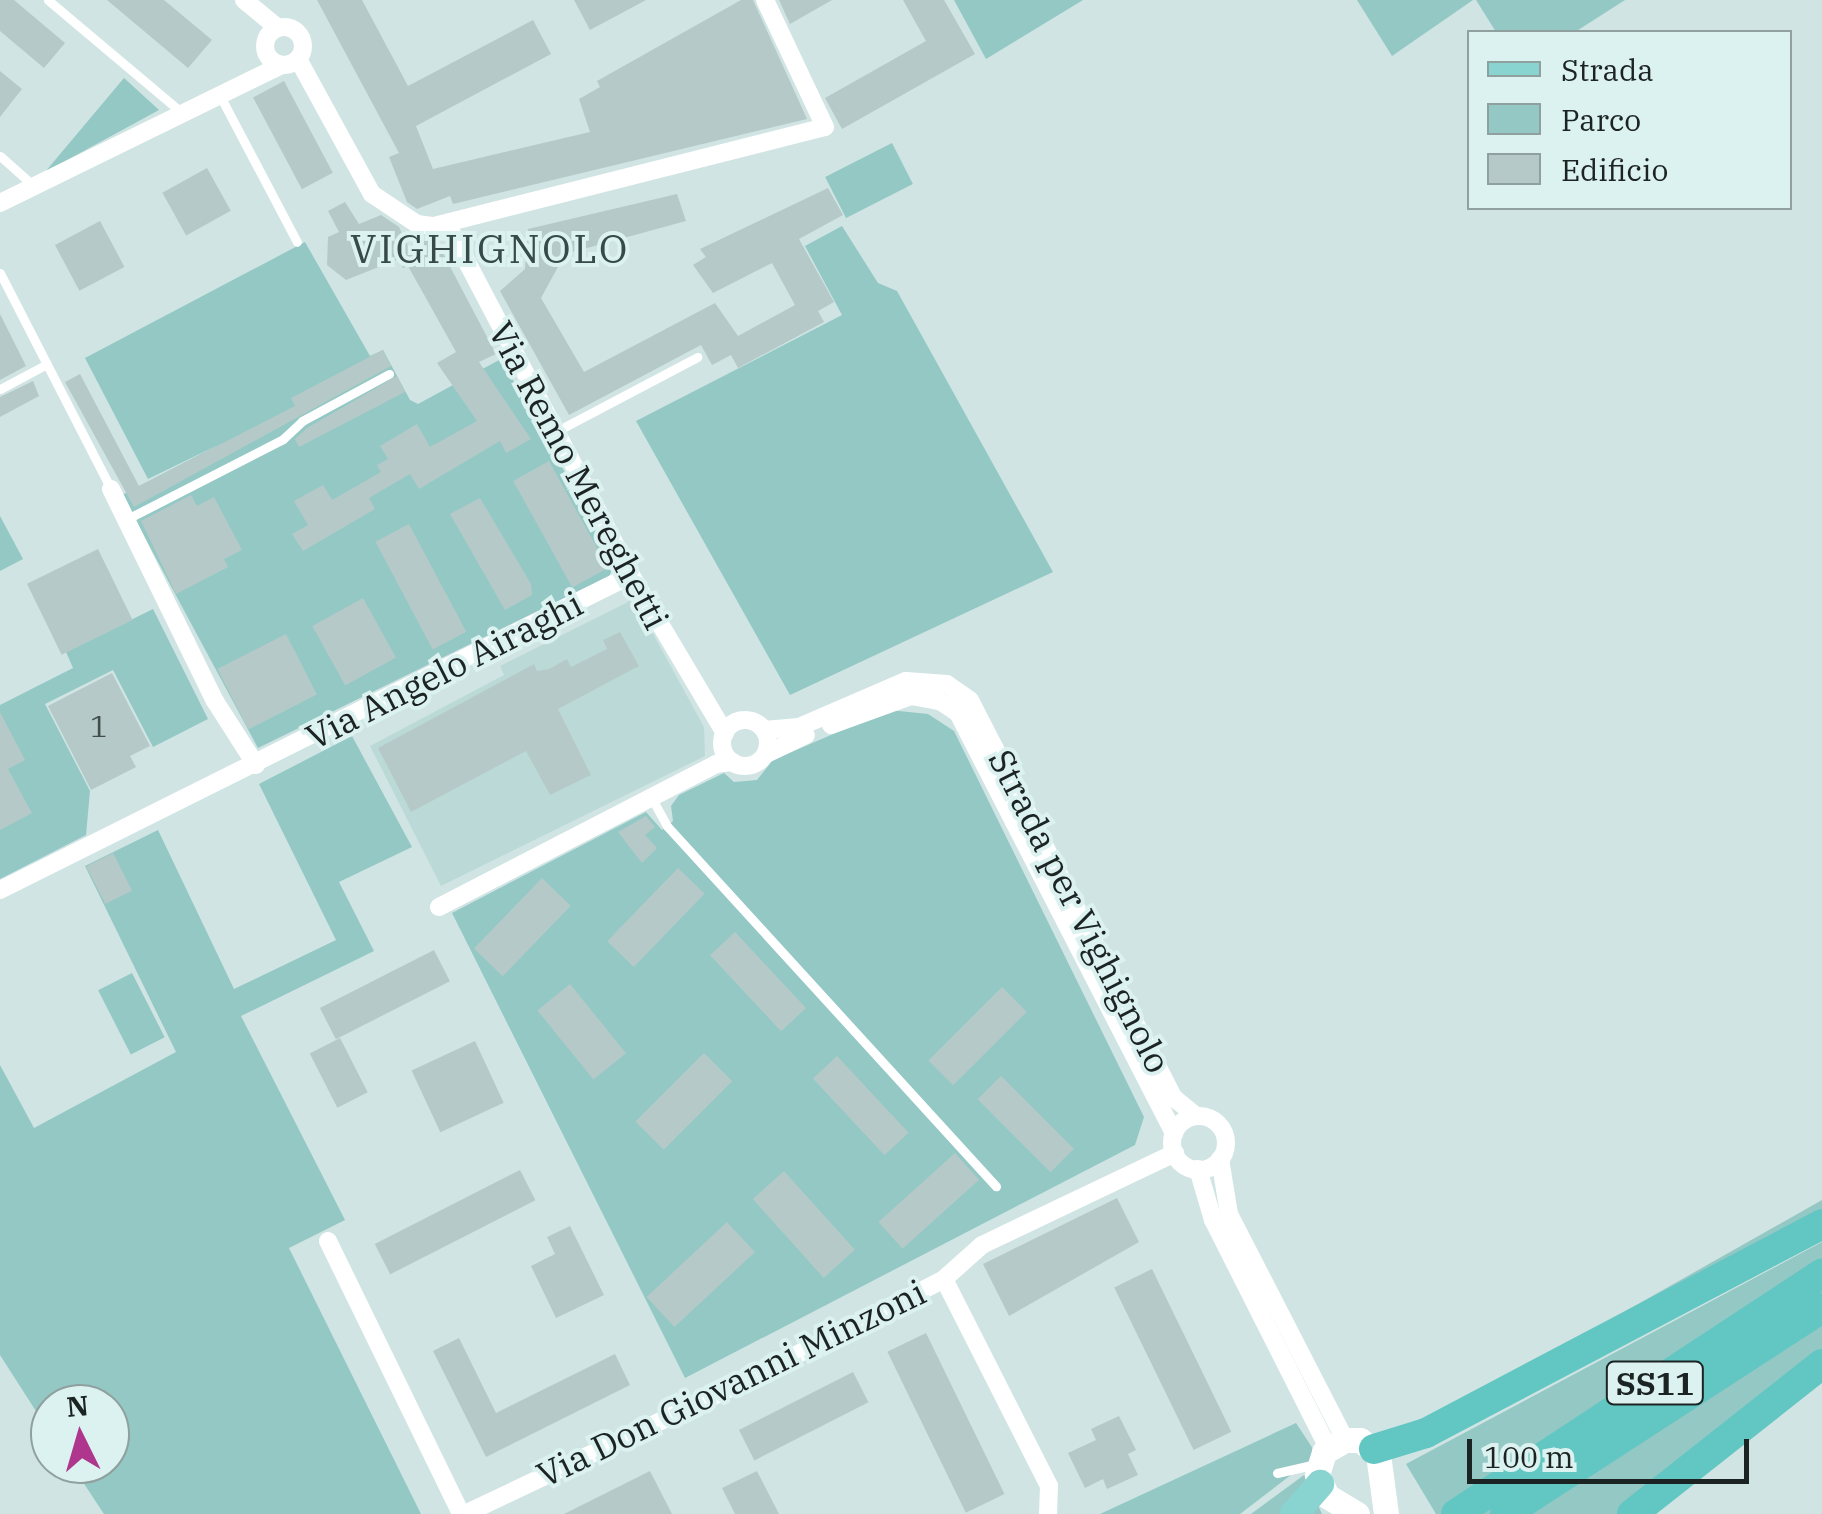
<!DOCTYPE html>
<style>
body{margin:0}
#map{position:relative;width:1822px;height:1514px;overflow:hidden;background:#cfe4e3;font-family:"IBM Plex Serif",serif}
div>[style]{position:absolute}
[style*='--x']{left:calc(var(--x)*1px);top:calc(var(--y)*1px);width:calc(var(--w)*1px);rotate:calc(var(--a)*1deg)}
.built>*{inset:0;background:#bbdad7}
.green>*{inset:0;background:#93c8c5;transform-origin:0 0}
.building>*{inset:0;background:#b5cac8;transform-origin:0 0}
.service>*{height:9px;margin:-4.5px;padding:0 4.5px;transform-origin:4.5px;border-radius:4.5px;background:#fff}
.minor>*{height:18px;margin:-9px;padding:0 9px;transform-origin:9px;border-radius:9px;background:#fff}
.minor>.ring{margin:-9px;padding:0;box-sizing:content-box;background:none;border:18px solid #fff;border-radius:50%}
.secondary>*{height:25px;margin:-12.5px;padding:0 12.5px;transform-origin:12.5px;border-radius:12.5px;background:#fff}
.primary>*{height:28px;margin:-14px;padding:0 14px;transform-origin:14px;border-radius:14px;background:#89d4d1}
.trunk>*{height:30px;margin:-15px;padding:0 15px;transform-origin:15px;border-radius:15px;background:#62c6c2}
span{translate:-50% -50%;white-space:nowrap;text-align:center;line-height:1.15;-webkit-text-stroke:8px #dcf2f0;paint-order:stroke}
.number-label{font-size:30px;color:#424e4c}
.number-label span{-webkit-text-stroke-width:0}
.shield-label span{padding:2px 8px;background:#dcf2f0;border:2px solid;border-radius:8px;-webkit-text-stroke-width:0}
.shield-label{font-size:32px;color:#1c2423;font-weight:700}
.street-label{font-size:35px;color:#1c2423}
.quarter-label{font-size:40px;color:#374a48;letter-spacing:2.5px}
.legend{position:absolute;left:1467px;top:30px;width:325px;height:180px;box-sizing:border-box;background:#dcf2f0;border:2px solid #8fa09e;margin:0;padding:12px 18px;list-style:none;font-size:30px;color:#1c2423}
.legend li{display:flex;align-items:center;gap:20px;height:50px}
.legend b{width:50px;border:2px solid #8fa09e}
.north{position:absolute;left:30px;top:1384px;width:100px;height:100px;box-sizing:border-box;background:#dcf2f0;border:2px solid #8fa09e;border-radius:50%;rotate:355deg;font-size:28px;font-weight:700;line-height:40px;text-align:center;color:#1c2423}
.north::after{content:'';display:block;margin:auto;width:35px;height:45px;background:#ae378d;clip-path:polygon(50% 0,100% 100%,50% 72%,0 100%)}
.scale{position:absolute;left:1467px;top:1439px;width:282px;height:45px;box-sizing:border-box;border:5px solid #1c2423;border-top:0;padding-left:12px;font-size:30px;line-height:35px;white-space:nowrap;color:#1c2423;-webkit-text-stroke:8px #dcf2f0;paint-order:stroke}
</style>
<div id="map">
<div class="built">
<div style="clip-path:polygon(634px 599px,704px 727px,705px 756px,441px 886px,370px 746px,504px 675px,500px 666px)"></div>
</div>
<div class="green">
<div style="clip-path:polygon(954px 0,1083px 0,986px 59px)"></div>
<div style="clip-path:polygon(1357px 0,1473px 0,1392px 56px)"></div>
<div style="clip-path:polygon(1476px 0,1625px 0,1575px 32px,1496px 32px)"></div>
<div style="clip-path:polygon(124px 78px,159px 110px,45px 172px)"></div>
<div style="left:892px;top:143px;width:46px;height:75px;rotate:63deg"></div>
<div style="clip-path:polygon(842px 226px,878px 283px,897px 291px,1053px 572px,790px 695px,636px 421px,842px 315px,805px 246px)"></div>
<div style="clip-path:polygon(305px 242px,370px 356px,383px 350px,410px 400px,418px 404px,501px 359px,616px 563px,609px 576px,258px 748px,122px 495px,220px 444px,148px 479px,85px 358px)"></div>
<div style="clip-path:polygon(0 516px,23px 559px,0 571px)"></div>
<div style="clip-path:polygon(153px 609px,208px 719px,153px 747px,113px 670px,45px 704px,90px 791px,86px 835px,0 879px,0 705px,73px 668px,66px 652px)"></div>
<div style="clip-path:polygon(889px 710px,928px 714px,954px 731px,1144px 1117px,1135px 1145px,685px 1378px,452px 913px,646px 812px,662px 830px,673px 821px,671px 806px,679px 795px,724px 773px,734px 782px,757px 780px,773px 760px)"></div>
<div style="clip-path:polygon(352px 736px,412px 847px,339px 882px,374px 951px,241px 1016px,345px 1220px,289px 1248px,421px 1514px,104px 1514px,71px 1464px,110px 1464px,110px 1404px,50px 1404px,50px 1433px,0 1355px,0 1065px,34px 1128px,176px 1052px,85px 866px,158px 830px,234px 989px,336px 940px,259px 784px)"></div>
<div style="left:132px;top:973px;width:72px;height:38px;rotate:63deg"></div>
<div style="clip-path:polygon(1822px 1200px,1822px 1210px,1532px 1364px)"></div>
<div style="clip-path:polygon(1822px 1242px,1822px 1353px,1618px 1514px,1436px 1514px,1406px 1464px)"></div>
<div style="clip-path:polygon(1296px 1423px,1317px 1455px,1240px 1514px,1100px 1514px)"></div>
<div style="clip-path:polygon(1304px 1475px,1322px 1514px,1251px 1514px)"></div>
</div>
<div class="building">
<div style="clip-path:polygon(0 0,14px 0,65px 43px,44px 68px,0 31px)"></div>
<div style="clip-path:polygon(107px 0,164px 0,212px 40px,188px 68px)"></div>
<div style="clip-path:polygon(317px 0,362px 0,408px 86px,533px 20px,551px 54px,416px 126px,433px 169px,590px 132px,579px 99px,600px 87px,597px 81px,741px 0,753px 0,807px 119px,453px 204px,450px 196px,417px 209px,407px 202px,389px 157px,399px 153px)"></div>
<div style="clip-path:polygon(574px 0,646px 0,590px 30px)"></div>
<div style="clip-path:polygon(779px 0,832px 0,790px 24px)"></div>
<div style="clip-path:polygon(903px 0,944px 0,975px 54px,842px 129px,825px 98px,926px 41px)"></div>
<div style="clip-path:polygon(0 71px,22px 89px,0 117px)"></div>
<div style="left:284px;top:81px;width:104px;height:35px;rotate:62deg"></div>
<div style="left:207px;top:168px;width:49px;height:51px;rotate:61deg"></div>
<div style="clip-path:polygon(828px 188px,843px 215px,799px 239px,834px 302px,818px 311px,824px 322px,738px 368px,731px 355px,712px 365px,701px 345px,569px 415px,500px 291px,525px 269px,528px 229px,677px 194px,686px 221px,565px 254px,541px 298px,584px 372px,715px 303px,738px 336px,795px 305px,772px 263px,713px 293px,693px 265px,706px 257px,700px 249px)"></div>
<div style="clip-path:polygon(345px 202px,359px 224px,381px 215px,399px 227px,408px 246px,435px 238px,496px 354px,479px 362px,531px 439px,506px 453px,500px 441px,419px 489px,410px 474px,369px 498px,375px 509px,303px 551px,292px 534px,308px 525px,294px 501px,323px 485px,332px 500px,381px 472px,377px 465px,388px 459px,380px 446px,417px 424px,430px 447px,477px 421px,437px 363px,456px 352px,408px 266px,403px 268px,399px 259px,346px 280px,327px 265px,328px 237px,339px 232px,328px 211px)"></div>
<div style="left:100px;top:221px;width:52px;height:51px;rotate:62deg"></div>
<div style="clip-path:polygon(0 314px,26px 366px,0 380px)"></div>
<div style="clip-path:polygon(383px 350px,391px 366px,134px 507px,65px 382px,80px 374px,139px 486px,295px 406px,291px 398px)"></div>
<div style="clip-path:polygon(397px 376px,405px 392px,299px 447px,295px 439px,307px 428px)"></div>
<div style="clip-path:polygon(33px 381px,39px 396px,0 417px,0 397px)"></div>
<div style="left:549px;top:461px;width:122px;height:41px;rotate:61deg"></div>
<div style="clip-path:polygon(191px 495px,197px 506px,214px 497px,242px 550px,224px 559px,228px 567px,176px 594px,141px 521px)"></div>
<div style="clip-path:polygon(480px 498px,531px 584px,532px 595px,505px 610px,450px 514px)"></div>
<div style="left:409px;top:524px;width:122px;height:38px;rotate:62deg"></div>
<div style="left:98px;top:549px;width:79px;height:79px;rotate:64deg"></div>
<div style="left:363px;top:598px;width:68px;height:58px;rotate:61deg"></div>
<div style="clip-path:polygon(620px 632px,639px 666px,558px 709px,591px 775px,550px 795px,526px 751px,411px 812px,378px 748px,534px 664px,537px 671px,549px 669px,567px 659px,571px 667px,607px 649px,603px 640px)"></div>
<div style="left:286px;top:634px;width:68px;height:77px;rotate:63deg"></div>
<div style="clip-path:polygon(112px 673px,150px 746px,130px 756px,136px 767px,91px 790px,48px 706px)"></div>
<div style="clip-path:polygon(0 712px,25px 760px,8px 769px,32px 813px,0 830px)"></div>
<div style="clip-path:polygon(646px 816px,655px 827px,645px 835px,657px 848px,642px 863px,618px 832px)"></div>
<div style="left:113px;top:853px;width:42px;height:30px;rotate:63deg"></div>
<div style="left:678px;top:868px;width:37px;height:102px;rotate:44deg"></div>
<div style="left:542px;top:878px;width:40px;height:98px;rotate:44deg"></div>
<div style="left:735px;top:932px;width:104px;height:34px;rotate:47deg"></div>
<div style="left:434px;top:950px;width:35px;height:128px;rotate:63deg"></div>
<div style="left:570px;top:984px;width:89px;height:42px;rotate:51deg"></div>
<div style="left:1002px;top:987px;width:35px;height:104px;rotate:45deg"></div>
<div style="left:340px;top:1038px;width:61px;height:34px;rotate:63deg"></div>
<div style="left:475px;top:1041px;width:68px;height:70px;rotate:65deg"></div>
<div style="left:704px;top:1053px;width:40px;height:97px;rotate:45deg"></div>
<div style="left:837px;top:1056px;width:105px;height:33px;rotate:47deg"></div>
<div style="left:1001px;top:1076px;width:103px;height:33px;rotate:45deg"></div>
<div style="left:955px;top:1153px;width:36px;height:103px;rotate:48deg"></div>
<div style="left:520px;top:1170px;width:34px;height:163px;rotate:63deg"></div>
<div style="left:784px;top:1171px;width:106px;height:42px;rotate:48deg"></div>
<div style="clip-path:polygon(1117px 1198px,1139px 1242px,1009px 1316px,983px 1264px)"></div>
<div style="left:727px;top:1222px;width:41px;height:110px;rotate:47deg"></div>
<div style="clip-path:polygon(570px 1226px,604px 1295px,556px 1318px,531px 1266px,555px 1254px,547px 1237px)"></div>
<div style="left:1152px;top:1269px;width:181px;height:42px;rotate:64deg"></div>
<div style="left:926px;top:1333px;width:179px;height:43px;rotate:64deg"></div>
<div style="clip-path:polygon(459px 1338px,496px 1413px,615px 1354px,630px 1385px,486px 1457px,433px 1351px)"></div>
<div style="left:853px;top:1372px;width:34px;height:128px;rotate:63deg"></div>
<div style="clip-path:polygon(1119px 1416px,1136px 1450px,1128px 1454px,1138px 1475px,1107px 1489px,1103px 1479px,1085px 1488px,1068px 1453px,1096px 1440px,1091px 1429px)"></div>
<div style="clip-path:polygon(650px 1471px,672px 1514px,564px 1514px)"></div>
<div style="clip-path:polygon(757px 1471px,779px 1514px,735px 1514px,722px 1488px)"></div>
</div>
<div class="service">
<div style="--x:48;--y:0;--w:172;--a:40.1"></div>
<div style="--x:219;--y:94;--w:167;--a:62.2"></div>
<div style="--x:0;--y:156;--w:45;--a:41.4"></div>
<div style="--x:0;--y:273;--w:243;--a:62.8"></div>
<div style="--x:0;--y:389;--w:53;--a:-28"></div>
<div style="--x:555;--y:432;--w:161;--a:-27.8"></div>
<div style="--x:127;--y:519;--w:175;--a:-27.1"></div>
<div style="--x:283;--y:439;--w:26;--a:-43"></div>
<div style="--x:302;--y:421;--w:99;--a:-28.4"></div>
<div style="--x:651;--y:797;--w:33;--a:61"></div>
<div style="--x:667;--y:826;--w:488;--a:47.6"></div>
<div style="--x:1277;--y:1473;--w:40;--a:-13"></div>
</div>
<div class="minor">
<div style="--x:244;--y:0;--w:44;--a:39.5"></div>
<div class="ring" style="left:265px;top:27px;width:20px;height:20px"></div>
<div style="--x:298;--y:59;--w:154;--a:61.3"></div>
<div style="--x:372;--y:194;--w:54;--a:33.7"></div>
<div style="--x:417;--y:224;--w:17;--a:7"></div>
<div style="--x:434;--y:226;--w:403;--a:-14.2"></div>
<div style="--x:825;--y:127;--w:140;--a:-115.3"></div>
<div style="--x:0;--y:203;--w:314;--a:-26.1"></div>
<div style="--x:447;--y:224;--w:396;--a:62.3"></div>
<div style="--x:631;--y:575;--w:184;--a:59.3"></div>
<div style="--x:111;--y:489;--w:236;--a:63.9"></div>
<div style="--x:215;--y:701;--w:76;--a:57.4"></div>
<div class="ring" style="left:722px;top:720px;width:28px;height:28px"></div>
<div style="--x:831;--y:725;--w:85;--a:-19.9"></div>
<div style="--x:911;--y:696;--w:29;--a:10"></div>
<div style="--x:940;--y:701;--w:22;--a:34"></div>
<div style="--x:958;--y:713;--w:473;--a:62.8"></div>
<div style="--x:764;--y:730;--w:35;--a:-5"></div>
<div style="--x:799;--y:727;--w:116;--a:-23.3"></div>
<div style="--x:906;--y:681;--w:41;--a:4.2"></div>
<div style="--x:947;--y:684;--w:28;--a:35"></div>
<div style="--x:970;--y:700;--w:447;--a:62.9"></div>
<div style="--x:1174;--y:1098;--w:28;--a:39"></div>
<div style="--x:766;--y:754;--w:44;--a:-25.4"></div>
<div style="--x:0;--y:890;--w:705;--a:-26.53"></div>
<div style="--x:439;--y:907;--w:312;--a:-27.3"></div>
<div style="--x:716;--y:764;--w:17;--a:-7"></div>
<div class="ring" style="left:1172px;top:1116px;width:36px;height:36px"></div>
<div style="--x:1220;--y:1159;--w:56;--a:80.7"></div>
<div style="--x:1229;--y:1214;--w:254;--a:62.8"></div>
<div style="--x:1198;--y:1169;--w:53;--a:73.6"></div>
<div style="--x:1213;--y:1220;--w:255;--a:63.2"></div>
<div style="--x:328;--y:1241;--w:304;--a:64"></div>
<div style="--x:944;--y:1279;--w:232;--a:63.1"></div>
<div style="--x:1049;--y:1486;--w:28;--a:92"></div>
<div style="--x:465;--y:1514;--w:314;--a:-25.4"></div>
<div style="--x:749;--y:1379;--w:219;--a:-27.1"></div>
<div style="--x:944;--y:1279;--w:51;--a:-41.8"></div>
<div style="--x:982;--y:1245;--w:214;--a:-25.5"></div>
</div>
<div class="secondary">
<div style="--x:1357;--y:1514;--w:35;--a:-149"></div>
<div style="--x:1327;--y:1496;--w:23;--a:-115"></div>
<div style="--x:1317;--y:1475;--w:24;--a:-73"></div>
<div style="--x:1324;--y:1452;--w:24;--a:-30"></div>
<div style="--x:1345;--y:1440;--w:15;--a:0"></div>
<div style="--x:1360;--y:1440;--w:23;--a:38"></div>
<div style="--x:1378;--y:1454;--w:61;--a:82.4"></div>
</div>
<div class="primary">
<div style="--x:1294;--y:1514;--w:40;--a:-49"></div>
</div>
<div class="trunk">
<div style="--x:1374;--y:1449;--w:54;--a:-17.1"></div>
<div style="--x:1426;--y:1433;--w:448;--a:-27.8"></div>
<div style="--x:1456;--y:1514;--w:438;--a:-33.3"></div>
<div style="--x:1505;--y:1514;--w:378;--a:-33"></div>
<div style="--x:1632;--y:1514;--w:242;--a:-38.3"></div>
</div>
<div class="number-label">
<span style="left:99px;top:726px">1</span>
</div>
<div class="shield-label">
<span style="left:1655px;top:1383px">SS11</span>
</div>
<div class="street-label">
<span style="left:579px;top:475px;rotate:62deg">Via Remo Mereghetti</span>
<span style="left:444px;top:670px;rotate:-27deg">Via Angelo Airaghi</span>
<span style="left:1080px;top:911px;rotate:63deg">Strada per Vighignolo</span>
<span style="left:731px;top:1383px;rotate:-26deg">Via Don Giovanni Minzoni</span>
</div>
<div class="quarter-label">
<span style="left:490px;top:248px">VIGHIGNOLO</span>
</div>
<ul class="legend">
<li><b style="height:12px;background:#89d4d1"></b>Strada</li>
<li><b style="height:28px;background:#93c8c5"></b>Parco</li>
<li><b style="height:28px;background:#b5cac8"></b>Edificio</li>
</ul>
<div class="north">N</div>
<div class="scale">100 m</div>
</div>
